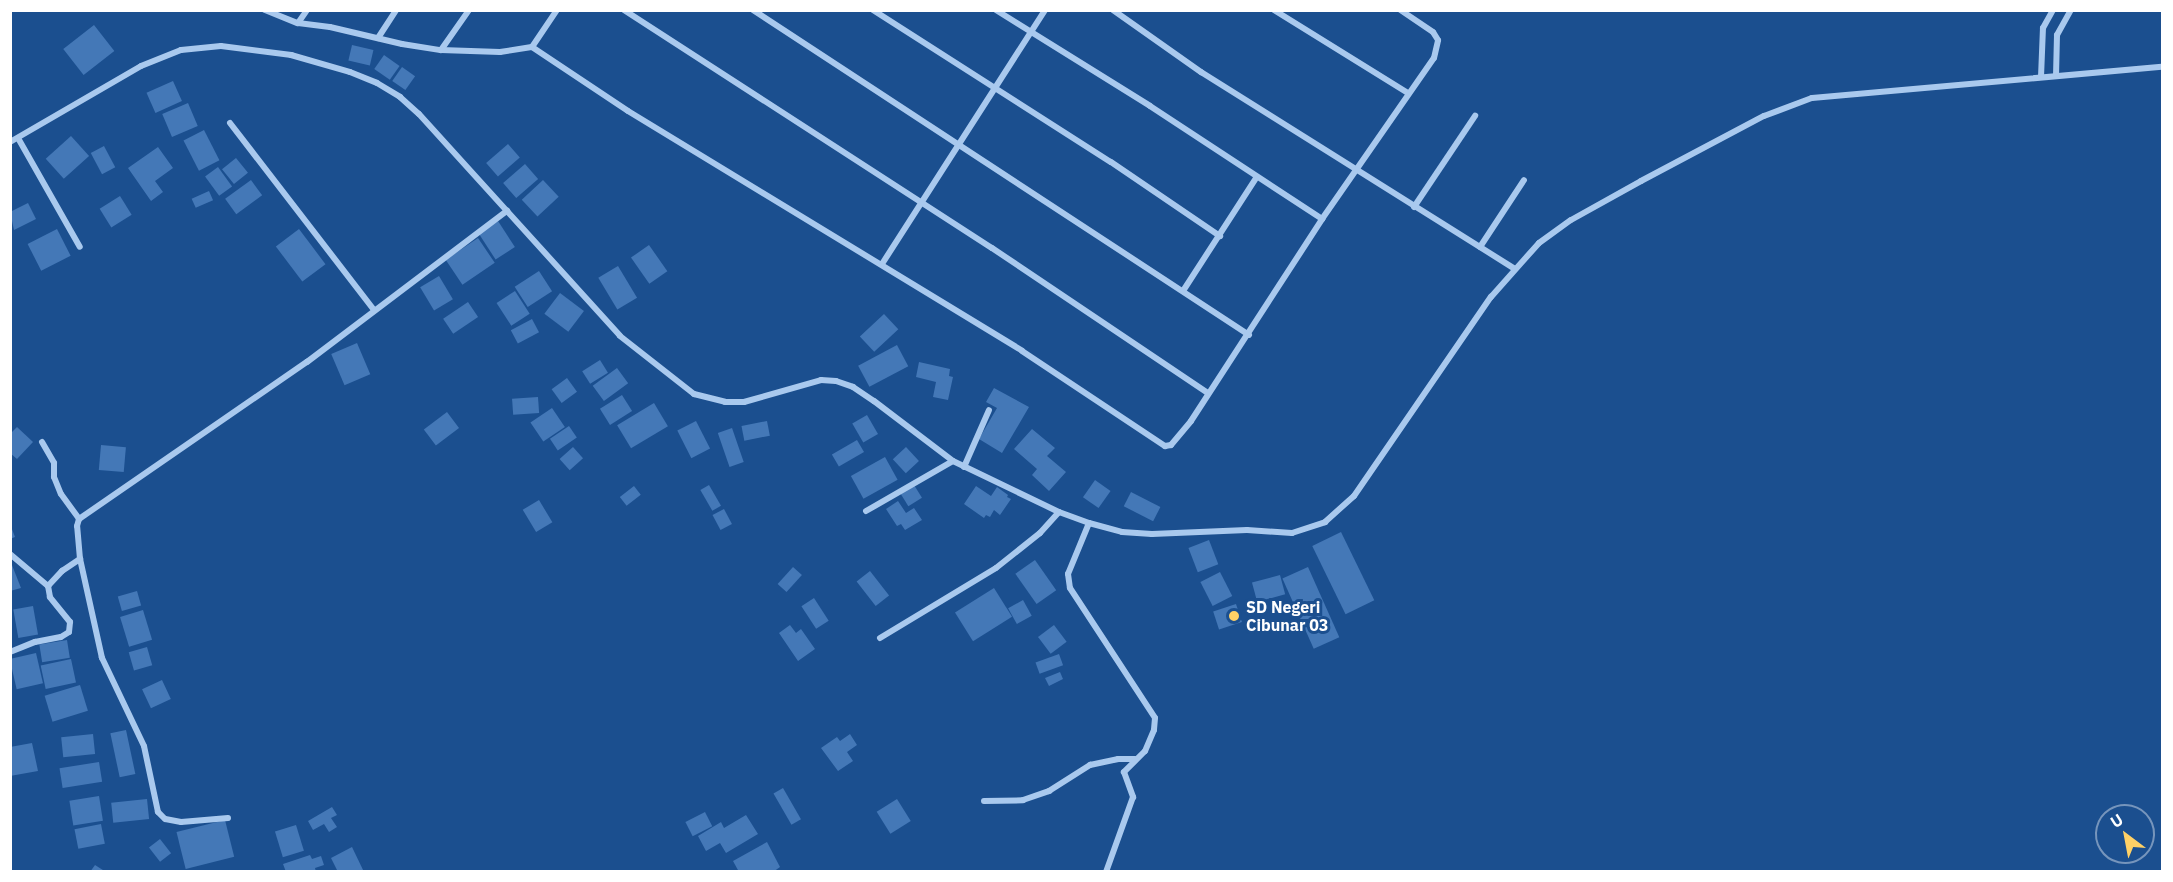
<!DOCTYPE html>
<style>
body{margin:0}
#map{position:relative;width:2173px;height:882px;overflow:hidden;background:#1b4f8f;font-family:"IBM Plex Sans",sans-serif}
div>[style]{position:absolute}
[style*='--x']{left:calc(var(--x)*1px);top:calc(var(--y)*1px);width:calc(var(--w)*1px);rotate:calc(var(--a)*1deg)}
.building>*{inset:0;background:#4478b7;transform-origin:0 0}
.minor>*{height:6px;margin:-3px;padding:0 3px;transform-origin:3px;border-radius:3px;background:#a9c9ee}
.dots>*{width:16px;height:16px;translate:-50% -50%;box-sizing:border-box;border:3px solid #1b4f8f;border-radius:50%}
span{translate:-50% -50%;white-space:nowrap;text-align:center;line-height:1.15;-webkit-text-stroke:6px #1b4f8f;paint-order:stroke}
.poi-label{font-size:16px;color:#fff;font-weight:700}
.left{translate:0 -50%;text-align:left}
.frame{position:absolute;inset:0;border:12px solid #fff;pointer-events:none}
.north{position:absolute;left:2095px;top:804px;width:60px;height:60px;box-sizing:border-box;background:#1b4f8f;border:2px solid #7695bc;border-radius:50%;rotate:328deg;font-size:16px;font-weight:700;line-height:24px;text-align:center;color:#fff}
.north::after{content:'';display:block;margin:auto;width:21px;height:27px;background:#ffd166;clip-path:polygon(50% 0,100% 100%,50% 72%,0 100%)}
</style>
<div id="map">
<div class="building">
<div style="left:94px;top:25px;width:33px;height:39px;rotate:52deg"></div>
<div style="left:352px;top:45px;width:22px;height:16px;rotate:13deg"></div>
<div style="left:384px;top:55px;width:19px;height:17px;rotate:35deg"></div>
<div style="left:402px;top:67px;width:16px;height:17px;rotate:35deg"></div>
<div style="left:173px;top:81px;width:22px;height:29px;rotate:66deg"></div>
<div style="left:188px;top:103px;width:25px;height:28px;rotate:67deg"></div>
<div style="left:204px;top:130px;width:34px;height:23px;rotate:63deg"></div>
<div style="left:71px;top:136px;width:27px;height:34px;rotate:48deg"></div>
<div style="left:508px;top:144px;width:18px;height:29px;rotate:49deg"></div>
<div style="left:104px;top:146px;width:24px;height:15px;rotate:62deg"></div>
<div style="clip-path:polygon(158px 147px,173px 168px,155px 181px,163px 192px,151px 201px,128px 168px)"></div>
<div style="left:236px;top:158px;width:19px;height:18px;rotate:51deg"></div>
<div style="left:525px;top:164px;width:20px;height:29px;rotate:49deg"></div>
<div style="left:218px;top:167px;width:24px;height:16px;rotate:54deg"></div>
<div style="left:251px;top:180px;width:19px;height:32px;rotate:54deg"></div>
<div style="left:543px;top:180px;width:23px;height:29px;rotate:47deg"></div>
<div style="left:209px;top:191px;width:10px;height:19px;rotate:66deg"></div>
<div style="left:120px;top:196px;width:22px;height:24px;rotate:58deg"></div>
<div style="clip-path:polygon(28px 203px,36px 219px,14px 230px,10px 212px)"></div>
<div style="left:498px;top:221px;width:31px;height:23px;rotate:57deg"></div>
<div style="left:57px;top:229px;width:30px;height:33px;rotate:63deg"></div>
<div style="left:299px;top:229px;width:44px;height:29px;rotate:53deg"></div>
<div style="left:478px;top:238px;width:30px;height:39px;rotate:56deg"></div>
<div style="left:649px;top:245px;width:32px;height:22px;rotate:55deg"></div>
<div style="left:618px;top:266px;width:37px;height:23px;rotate:59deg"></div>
<div style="left:539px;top:271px;width:24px;height:29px;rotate:57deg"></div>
<div style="left:439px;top:276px;width:27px;height:22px;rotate:59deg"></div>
<div style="left:515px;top:291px;width:27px;height:22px;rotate:57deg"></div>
<div style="left:560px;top:293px;width:30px;height:26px;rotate:37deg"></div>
<div style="left:468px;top:302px;width:18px;height:30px;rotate:56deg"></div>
<div style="left:884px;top:314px;width:21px;height:33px;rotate:47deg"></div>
<div style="left:532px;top:319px;width:15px;height:24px;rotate:62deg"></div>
<div style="left:357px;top:343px;width:34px;height:28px;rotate:67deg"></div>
<div style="left:897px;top:345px;width:24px;height:44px;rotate:62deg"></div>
<div style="left:600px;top:360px;width:15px;height:21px;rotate:58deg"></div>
<div style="clip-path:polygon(919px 362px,950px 369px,949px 376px,953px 377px,948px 400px,933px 397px,936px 382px,916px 377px)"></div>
<div style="left:617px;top:368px;width:19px;height:30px;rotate:54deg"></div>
<div style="left:567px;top:378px;width:17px;height:19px;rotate:54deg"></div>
<div style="clip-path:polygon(994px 388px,1029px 407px,1002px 453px,979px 439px,997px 408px,986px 402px)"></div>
<div style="left:622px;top:395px;width:19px;height:26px;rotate:58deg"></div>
<div style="left:538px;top:397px;width:16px;height:26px;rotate:86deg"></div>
<div style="left:654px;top:403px;width:27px;height:43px;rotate:59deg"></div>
<div style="left:552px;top:408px;width:23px;height:26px;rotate:56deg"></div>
<div style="left:447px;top:412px;width:20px;height:29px;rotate:53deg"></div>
<div style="left:867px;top:415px;width:22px;height:17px;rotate:60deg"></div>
<div style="left:696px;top:421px;width:31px;height:21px;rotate:63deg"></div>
<div style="left:767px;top:421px;width:15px;height:26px;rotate:79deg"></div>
<div style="left:569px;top:426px;width:14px;height:23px;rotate:56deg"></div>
<div style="clip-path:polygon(17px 427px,33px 442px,17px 459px,10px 453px,10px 434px)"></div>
<div style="left:732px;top:428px;width:36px;height:15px;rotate:71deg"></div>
<div style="clip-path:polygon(1032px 429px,1055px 448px,1047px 456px,1066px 472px,1049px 491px,1032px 475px,1037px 469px,1014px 449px)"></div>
<div style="left:857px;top:440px;width:14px;height:29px;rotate:60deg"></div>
<div style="left:101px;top:445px;width:25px;height:25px;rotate:5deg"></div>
<div style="left:573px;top:447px;width:15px;height:18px;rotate:48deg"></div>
<div style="left:906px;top:447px;width:19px;height:18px;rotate:47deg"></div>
<div style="left:885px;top:457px;width:26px;height:39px;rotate:61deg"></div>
<div style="left:1095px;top:480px;width:19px;height:21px;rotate:35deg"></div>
<div style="left:709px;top:485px;width:24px;height:10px;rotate:60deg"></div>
<div style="left:914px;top:485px;width:15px;height:16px;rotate:58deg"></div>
<div style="left:634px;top:486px;width:11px;height:18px;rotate:52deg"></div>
<div style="clip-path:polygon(976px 486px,991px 496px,997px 487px,1008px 495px,1007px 497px,1011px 499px,1000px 515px,994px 510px,990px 517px,986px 515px,984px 518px,964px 504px)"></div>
<div style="left:1131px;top:492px;width:33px;height:16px;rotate:27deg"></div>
<div style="left:539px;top:500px;width:26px;height:19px;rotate:59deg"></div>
<div style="clip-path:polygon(898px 501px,906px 513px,914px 508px,922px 520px,905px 530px,901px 524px,897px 526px,886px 509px)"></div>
<div style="left:724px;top:509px;width:17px;height:13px;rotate:62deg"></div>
<div style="clip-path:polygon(10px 524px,15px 537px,10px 539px)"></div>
<div style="left:1341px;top:532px;width:76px;height:32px;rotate:64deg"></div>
<div style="left:1209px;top:540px;width:26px;height:22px;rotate:69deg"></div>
<div style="clip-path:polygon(10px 560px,21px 588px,10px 591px)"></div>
<div style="left:1035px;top:560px;width:37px;height:24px;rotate:55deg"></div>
<div style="left:793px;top:567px;width:12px;height:23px;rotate:42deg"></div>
<div style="left:1308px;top:567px;width:77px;height:28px;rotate:66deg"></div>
<div style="left:870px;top:571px;width:31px;height:17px;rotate:52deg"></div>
<div style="left:1220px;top:572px;width:27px;height:22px;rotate:63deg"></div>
<div style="left:1280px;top:575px;width:20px;height:29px;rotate:75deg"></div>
<div style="left:994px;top:588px;width:34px;height:46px;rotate:58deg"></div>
<div style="left:137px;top:591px;width:15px;height:20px;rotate:74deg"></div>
<div style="left:814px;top:598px;width:27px;height:15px;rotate:57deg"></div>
<div style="left:1023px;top:600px;width:18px;height:17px;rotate:61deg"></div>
<div style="left:1236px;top:604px;width:19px;height:24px;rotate:72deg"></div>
<div style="left:33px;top:606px;width:29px;height:20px;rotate:80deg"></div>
<div style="left:143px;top:610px;width:31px;height:24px;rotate:73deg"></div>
<div style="clip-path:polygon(790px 625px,796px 633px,801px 629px,815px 649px,798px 661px,779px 633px)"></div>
<div style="left:1054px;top:625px;width:21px;height:20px;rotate:53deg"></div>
<div style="left:67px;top:640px;width:18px;height:28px;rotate:81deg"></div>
<div style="left:147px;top:647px;width:19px;height:19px;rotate:74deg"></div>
<div style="left:36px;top:653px;width:31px;height:27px;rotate:77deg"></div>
<div style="left:1059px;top:654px;width:12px;height:25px;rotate:70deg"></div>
<div style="left:71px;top:659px;width:24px;height:31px;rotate:78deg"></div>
<div style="clip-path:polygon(1060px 672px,1063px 679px,1049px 686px,1045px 678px)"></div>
<div style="left:162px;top:680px;width:21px;height:22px;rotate:65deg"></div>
<div style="left:80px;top:685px;width:27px;height:37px;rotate:73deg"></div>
<div style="left:126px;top:730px;width:45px;height:16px;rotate:78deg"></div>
<div style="left:93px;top:734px;width:20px;height:32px;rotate:84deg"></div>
<div style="clip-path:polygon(850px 734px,857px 745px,847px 752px,853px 761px,838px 771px,821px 748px,837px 737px,840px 741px)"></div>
<div style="clip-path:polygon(32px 743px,38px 771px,10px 776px,10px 747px)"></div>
<div style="left:99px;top:762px;width:20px;height:40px;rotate:81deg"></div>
<div style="left:783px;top:788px;width:36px;height:11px;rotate:60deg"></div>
<div style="left:99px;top:796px;width:25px;height:30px;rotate:81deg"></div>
<div style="left:147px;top:799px;width:20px;height:36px;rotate:84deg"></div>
<div style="left:897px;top:799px;width:26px;height:24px;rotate:58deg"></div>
<div style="clip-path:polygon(332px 807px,337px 815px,331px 818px,337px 827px,329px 832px,324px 824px,313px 830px,308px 821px)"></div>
<div style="left:705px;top:812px;width:16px;height:22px;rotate:63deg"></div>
<div style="clip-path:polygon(746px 815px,758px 834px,726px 853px,720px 843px,706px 851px,698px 836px,721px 822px,724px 828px)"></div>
<div style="left:225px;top:820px;width:38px;height:50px;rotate:76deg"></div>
<div style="left:101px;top:824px;width:20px;height:27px;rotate:79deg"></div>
<div style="left:296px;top:825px;width:27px;height:22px;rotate:73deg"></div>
<div style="left:160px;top:839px;width:18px;height:14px;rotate:52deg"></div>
<div style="clip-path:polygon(767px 842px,780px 867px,773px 872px,739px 872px,733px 861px)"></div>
<div style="clip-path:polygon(352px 847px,364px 872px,338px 872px,331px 858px)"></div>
<div style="clip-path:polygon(310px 855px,312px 859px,321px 856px,324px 865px,315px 868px,316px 872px,286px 872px,283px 864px)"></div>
<div style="clip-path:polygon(95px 865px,106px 872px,90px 872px)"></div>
</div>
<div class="minor">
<div style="--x:265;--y:10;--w:35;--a:22"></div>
<div style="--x:298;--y:23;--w:32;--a:7"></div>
<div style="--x:330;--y:27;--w:74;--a:13.3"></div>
<div style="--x:402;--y:44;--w:39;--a:9"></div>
<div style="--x:441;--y:50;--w:59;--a:1.9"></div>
<div style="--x:500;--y:52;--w:32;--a:-9"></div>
<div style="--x:532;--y:47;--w:45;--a:-56"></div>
<div style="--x:624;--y:10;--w:438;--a:32.9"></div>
<div style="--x:992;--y:248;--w:260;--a:33.9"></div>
<div style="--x:753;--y:10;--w:593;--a:33.23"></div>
<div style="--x:873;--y:10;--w:282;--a:32.6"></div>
<div style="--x:1111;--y:162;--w:132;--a:34.2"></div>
<div style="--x:996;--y:10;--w:181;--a:31.9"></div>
<div style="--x:1150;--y:106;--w:206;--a:33.3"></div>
<div style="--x:1113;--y:10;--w:108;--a:35.2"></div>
<div style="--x:1201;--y:72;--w:369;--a:32.1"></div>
<div style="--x:1274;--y:10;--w:158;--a:31.8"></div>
<div style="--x:298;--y:23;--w:16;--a:-55"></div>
<div style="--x:378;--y:38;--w:33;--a:-57"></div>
<div style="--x:532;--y:47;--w:115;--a:33.7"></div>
<div style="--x:628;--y:111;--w:461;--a:31.3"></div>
<div style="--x:1022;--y:351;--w:172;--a:33.6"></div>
<div style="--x:1165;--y:446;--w:6;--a:-9"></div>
<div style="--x:1171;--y:445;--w:31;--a:-50"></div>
<div style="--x:1191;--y:421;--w:241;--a:-57"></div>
<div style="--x:1322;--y:219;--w:196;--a:-55.2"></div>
<div style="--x:1434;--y:58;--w:18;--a:-77"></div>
<div style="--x:1438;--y:40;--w:9;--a:-122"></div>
<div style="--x:1433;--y:32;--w:40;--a:-146"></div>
<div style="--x:441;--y:50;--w:49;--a:-55"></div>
<div style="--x:2056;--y:76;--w:41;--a:-88.6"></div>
<div style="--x:2057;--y:35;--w:29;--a:-61"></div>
<div style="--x:2041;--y:77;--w:49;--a:-87.7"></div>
<div style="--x:2043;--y:28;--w:21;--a:-61"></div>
<div style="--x:230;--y:123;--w:236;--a:52.4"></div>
<div style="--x:18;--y:138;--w:125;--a:60.4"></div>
<div style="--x:10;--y:142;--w:151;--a:-30.1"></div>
<div style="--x:141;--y:66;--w:43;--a:-21.8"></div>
<div style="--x:181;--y:50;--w:40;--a:-5.7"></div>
<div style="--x:221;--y:46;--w:71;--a:7.3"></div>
<div style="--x:291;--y:55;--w:61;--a:16.1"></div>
<div style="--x:350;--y:72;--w:29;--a:22"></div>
<div style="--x:377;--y:83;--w:27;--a:31"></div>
<div style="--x:400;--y:97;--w:25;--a:42"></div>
<div style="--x:419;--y:114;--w:299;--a:47.8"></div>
<div style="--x:620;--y:336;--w:94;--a:38.1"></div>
<div style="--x:694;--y:394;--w:32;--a:14"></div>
<div style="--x:725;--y:402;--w:19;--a:0"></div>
<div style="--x:744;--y:402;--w:80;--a:-15.9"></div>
<div style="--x:821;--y:380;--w:15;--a:4"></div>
<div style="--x:836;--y:381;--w:18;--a:19"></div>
<div style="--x:853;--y:387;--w:25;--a:34"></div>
<div style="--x:874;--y:401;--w:99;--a:37.2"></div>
<div style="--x:953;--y:461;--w:118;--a:25.7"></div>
<div style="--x:1059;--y:512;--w:32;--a:20"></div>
<div style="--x:1089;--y:523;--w:34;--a:15"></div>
<div style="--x:1122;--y:532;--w:30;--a:4"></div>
<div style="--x:1152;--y:534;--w:95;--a:-2.4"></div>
<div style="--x:1247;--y:530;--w:45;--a:3.8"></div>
<div style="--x:1292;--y:533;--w:35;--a:-18"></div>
<div style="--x:1325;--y:522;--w:39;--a:-42"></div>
<div style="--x:1354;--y:496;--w:242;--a:-55.5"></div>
<div style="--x:1491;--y:297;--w:72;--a:-48.4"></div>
<div style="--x:1539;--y:243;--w:39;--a:-36"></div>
<div style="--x:1571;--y:220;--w:80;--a:-29.1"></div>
<div style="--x:1641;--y:181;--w:139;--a:-27.9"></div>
<div style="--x:1764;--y:116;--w:51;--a:-20.6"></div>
<div style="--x:1812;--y:98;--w:351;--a:-5.1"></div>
<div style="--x:1414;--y:207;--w:110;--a:-56.2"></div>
<div style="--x:1480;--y:247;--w:80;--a:-56.7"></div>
<div style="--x:882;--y:264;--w:302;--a:-57.3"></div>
<div style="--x:1183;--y:291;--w:135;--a:-57.1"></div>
<div style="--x:42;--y:442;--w:24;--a:60"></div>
<div style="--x:54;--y:463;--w:14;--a:90"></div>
<div style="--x:54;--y:477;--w:18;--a:68"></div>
<div style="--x:61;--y:494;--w:31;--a:54"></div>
<div style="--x:964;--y:467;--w:62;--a:-66.3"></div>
<div style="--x:866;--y:511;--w:100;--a:-29.9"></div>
<div style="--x:1089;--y:523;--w:55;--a:112.4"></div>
<div style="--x:1068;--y:574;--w:14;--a:82"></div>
<div style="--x:1070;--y:588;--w:155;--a:56.8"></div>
<div style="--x:1155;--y:718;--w:12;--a:95"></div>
<div style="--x:1154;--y:730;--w:23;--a:113"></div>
<div style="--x:1145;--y:751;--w:30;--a:135"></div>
<div style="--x:1124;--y:772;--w:27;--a:70"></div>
<div style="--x:1133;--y:797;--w:80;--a:109.8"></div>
<div style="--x:10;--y:554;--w:50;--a:40.1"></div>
<div style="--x:880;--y:638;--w:135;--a:-31.1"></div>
<div style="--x:996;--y:568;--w:56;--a:-38.5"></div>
<div style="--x:1040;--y:533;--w:28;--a:-48"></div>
<div style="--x:10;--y:652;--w:27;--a:-22"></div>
<div style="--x:35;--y:642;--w:26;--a:-11"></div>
<div style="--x:61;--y:637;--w:9;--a:-32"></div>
<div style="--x:69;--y:632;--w:10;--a:-84"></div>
<div style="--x:70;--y:622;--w:32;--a:-129"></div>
<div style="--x:50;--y:597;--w:11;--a:-100"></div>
<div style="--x:48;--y:586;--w:21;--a:-47"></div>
<div style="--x:62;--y:571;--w:22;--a:-34"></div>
<div style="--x:984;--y:801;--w:39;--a:-1"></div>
<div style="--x:1023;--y:800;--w:28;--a:-19"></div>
<div style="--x:1049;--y:791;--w:49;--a:-32.4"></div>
<div style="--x:1090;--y:765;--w:29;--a:-12"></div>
<div style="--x:1118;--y:759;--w:17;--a:0"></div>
<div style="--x:228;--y:818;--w:47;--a:175.1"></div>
<div style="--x:181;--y:822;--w:16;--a:-169"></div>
<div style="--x:165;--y:819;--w:10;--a:-135"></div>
<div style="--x:158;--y:812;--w:67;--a:-102"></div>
<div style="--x:144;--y:746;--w:98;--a:-115.5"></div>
<div style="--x:102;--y:658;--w:101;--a:-102.5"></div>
<div style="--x:80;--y:559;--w:33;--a:-95"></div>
<div style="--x:77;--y:526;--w:7;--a:-74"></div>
<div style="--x:79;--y:519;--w:277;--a:-34.6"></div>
<div style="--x:307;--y:362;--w:251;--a:-37.1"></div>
</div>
<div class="dots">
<div style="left:1234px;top:616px;background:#ffd166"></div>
</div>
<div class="poi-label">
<span class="left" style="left:1246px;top:616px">SD Negeri<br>Cibunar 03</span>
</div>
<div class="frame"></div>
<div class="north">U</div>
</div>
